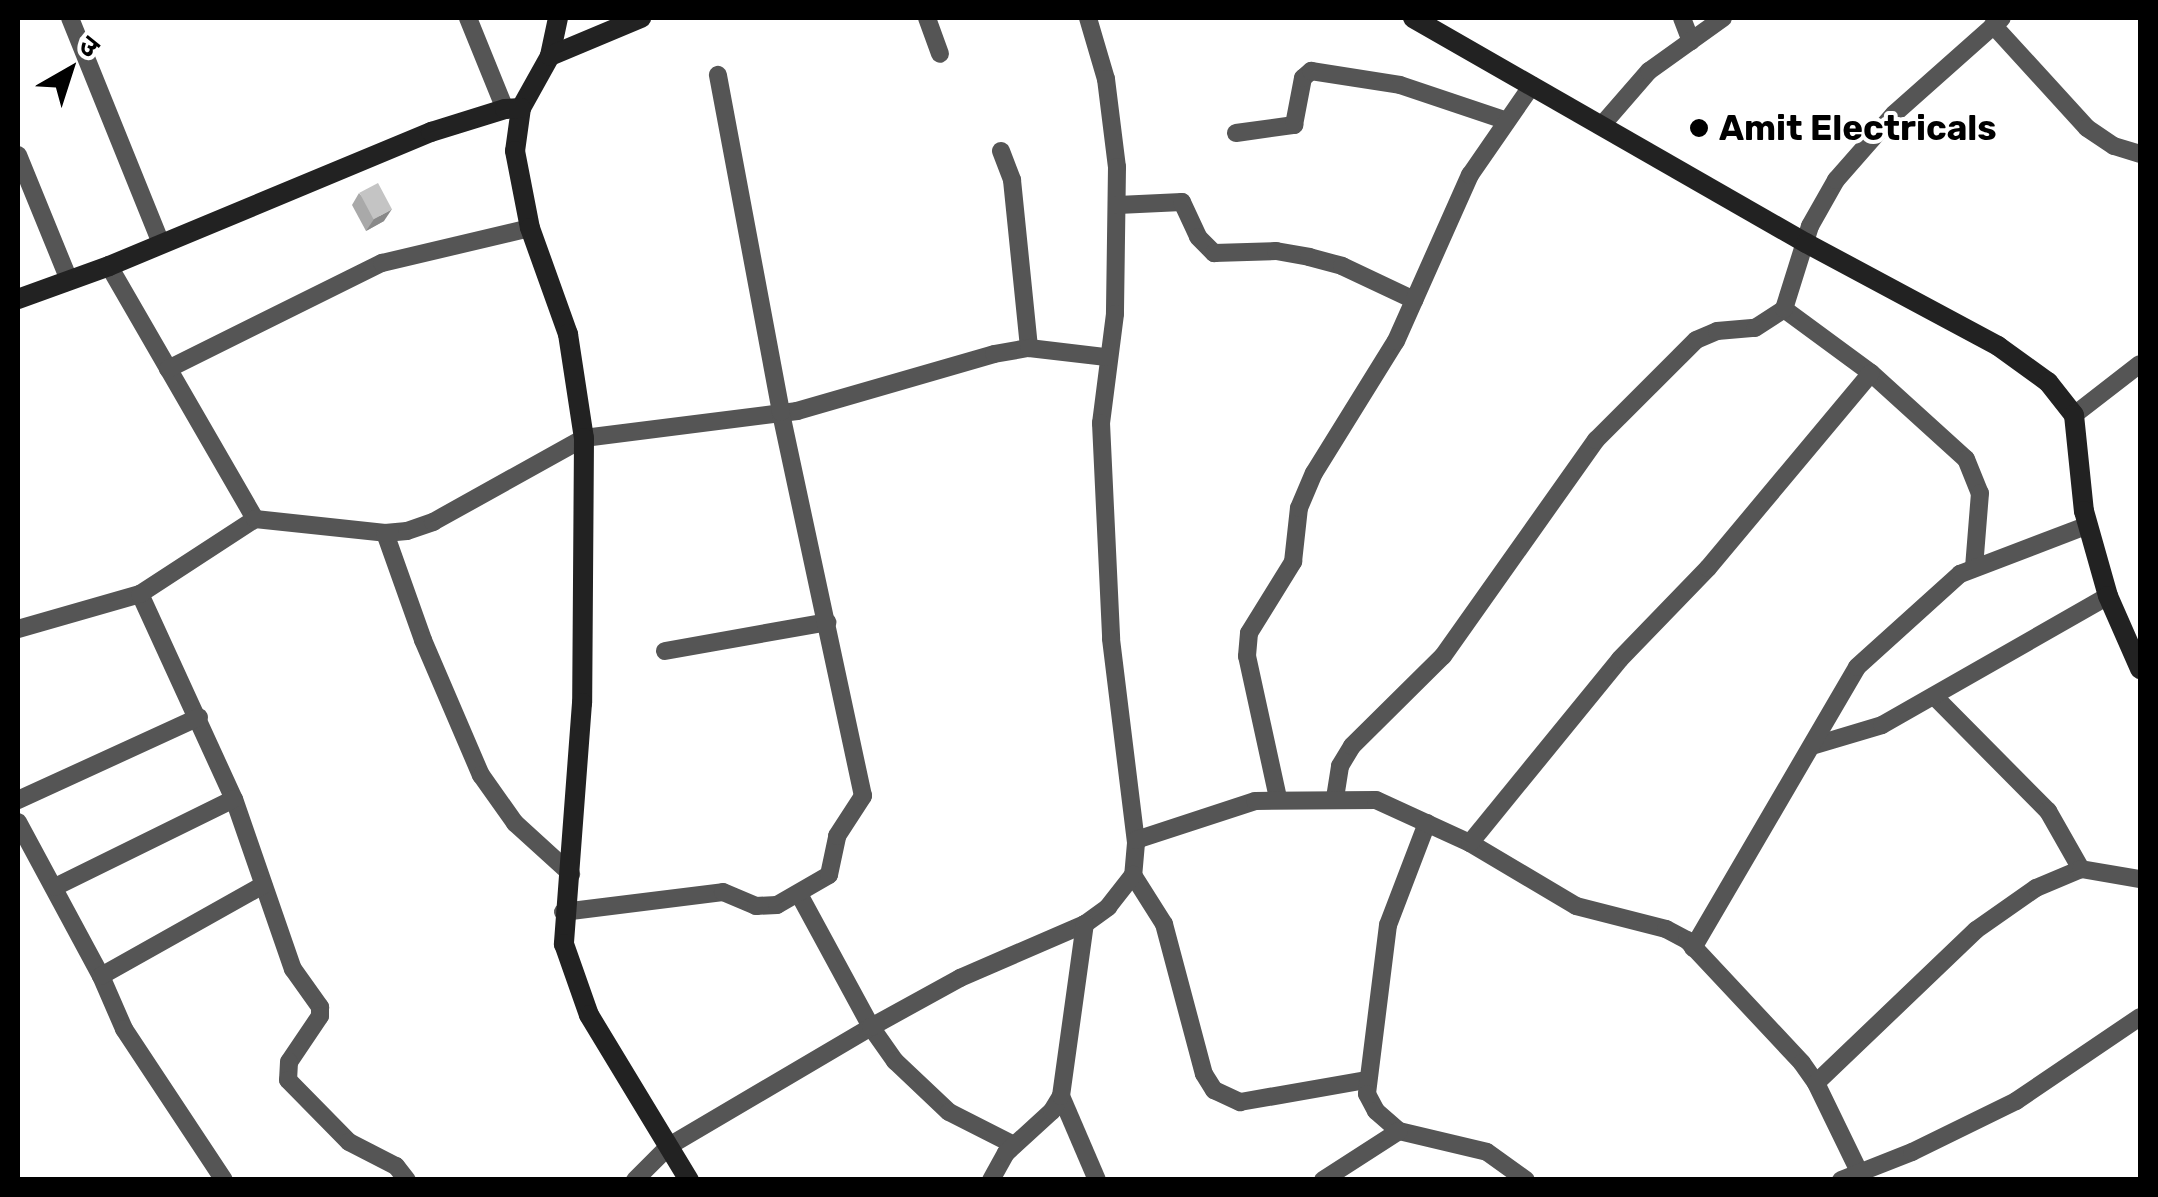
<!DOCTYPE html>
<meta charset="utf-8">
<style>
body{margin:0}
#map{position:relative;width:2158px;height:1197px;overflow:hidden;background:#fff;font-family:Rubik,"Noto Sans Devanagari",sans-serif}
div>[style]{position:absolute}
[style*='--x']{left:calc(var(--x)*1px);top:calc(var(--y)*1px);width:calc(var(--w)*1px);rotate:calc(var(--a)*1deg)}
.street>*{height:18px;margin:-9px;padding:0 9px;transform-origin:9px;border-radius:9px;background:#555}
.secondary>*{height:20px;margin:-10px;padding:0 10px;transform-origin:10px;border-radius:10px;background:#222}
.wall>*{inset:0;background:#a9a9a9}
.shaded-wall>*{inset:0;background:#898989}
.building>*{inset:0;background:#c4c4c4;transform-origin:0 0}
.dots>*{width:28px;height:28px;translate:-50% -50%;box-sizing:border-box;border:5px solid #fff;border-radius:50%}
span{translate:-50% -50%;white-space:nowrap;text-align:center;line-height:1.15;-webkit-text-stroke:8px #fff;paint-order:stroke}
.poi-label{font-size:35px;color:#000;font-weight:700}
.left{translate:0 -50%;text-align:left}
.frame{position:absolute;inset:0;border:20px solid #000;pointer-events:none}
.north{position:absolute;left:20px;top:20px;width:100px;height:100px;-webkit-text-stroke:8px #fff;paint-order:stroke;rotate:39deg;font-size:28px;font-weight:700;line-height:40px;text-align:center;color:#000}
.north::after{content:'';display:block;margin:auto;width:35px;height:45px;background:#000;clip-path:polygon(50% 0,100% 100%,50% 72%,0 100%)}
</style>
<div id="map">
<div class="street">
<div style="--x:70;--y:18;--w:243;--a:68"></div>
<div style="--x:468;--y:18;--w:98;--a:67.9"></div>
<div style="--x:927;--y:18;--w:38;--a:70"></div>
<div style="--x:1088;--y:18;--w:64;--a:73.6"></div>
<div style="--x:1106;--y:79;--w:89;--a:82.9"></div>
<div style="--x:1117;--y:167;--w:147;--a:90.8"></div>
<div style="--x:1115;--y:314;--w:110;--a:97.3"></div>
<div style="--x:1101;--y:423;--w:216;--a:87.3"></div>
<div style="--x:1111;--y:639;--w:206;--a:83"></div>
<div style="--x:1136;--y:843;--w:32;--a:95"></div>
<div style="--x:1133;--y:875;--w:58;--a:57.7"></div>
<div style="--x:1164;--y:924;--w:155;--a:75.1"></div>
<div style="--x:1204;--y:1074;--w:19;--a:58"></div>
<div style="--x:1214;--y:1090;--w:29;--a:25"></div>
<div style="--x:1240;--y:1102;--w:128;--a:-9.9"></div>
<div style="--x:1682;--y:18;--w:25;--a:69"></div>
<div style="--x:1993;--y:25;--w:139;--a:47.6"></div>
<div style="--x:2087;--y:128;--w:32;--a:34"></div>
<div style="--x:2114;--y:146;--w:27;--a:17"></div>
<div style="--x:1602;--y:125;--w:72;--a:-49"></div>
<div style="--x:1649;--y:71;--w:91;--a:-35.6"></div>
<div style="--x:1236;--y:133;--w:59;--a:-7.9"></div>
<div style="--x:1294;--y:125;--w:48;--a:-79.2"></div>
<div style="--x:1303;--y:78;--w:11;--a:-41"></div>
<div style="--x:1311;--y:71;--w:90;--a:8.9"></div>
<div style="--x:1400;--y:85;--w:110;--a:18.6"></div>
<div style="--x:1001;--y:151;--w:31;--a:69"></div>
<div style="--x:1012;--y:180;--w:169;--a:84.2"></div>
<div style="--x:18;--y:155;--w:135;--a:67.8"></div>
<div style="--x:1118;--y:205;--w:64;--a:-2.7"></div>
<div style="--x:1182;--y:202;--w:38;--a:65"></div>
<div style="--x:1198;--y:237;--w:23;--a:45"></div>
<div style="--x:1214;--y:253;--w:62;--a:-1.8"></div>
<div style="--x:1276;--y:251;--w:34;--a:10"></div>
<div style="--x:1309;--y:257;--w:34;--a:15"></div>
<div style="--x:1342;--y:266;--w:80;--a:25.3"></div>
<div style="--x:109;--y:266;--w:292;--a:60"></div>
<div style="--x:1784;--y:309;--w:108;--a:36.3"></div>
<div style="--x:1871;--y:373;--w:128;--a:42.2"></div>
<div style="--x:1966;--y:459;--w:37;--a:68"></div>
<div style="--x:1980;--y:493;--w:75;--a:94.6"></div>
<div style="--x:168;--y:369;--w:239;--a:-26.4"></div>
<div style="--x:382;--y:263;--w:152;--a:-13.3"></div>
<div style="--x:2074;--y:415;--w:83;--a:-37.7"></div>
<div style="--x:385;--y:533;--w:114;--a:70.4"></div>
<div style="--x:423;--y:640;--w:147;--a:66.8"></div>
<div style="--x:481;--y:775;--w:59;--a:54.7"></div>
<div style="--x:515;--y:823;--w:76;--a:42.3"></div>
<div style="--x:140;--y:594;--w:226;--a:65.4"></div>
<div style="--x:234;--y:799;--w:180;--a:70.9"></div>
<div style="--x:293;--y:969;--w:47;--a:54.6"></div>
<div style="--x:320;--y:1007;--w:9;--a:90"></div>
<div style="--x:320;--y:1016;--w:55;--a:124"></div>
<div style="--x:289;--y:1062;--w:18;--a:93"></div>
<div style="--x:288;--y:1080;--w:87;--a:45.5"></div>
<div style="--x:349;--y:1142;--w:53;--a:27.1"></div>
<div style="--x:396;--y:1166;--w:18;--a:52"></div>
<div style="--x:18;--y:629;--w:127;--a:-16"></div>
<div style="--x:140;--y:594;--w:137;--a:-33.1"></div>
<div style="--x:255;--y:519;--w:131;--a:6.1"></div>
<div style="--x:385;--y:533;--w:22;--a:-5"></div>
<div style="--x:407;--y:531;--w:28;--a:-19"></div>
<div style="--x:433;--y:522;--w:173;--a:-29.1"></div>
<div style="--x:584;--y:438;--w:215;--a:-7.2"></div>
<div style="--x:797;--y:411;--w:205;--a:-16.1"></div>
<div style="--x:994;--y:354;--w:36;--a:-10"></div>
<div style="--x:1029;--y:348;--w:78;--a:6.7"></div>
<div style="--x:665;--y:651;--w:165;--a:-10.1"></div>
<div style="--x:1935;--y:697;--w:161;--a:45.3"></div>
<div style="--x:2048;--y:811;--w:67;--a:60.4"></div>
<div style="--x:1812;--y:746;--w:73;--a:-16.7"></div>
<div style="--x:1882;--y:725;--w:260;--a:-29.7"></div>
<div style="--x:1278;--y:798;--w:145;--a:-102.3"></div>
<div style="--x:1247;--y:656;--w:23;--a:-85"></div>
<div style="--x:1249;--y:633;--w:84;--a:-58.2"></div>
<div style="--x:1293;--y:562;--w:54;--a:-83.7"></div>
<div style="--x:1299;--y:508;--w:38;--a:-67"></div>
<div style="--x:1314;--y:473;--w:155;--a:-58.2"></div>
<div style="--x:1396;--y:341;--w:182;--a:-66"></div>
<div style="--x:1470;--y:175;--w:109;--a:-55.4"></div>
<div style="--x:1335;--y:798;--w:32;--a:-81"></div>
<div style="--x:1340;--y:766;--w:23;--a:-59"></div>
<div style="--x:1352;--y:746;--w:128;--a:-44.7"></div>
<div style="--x:1443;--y:656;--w:265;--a:-54.7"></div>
<div style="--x:1596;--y:440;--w:141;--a:-45"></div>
<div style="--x:1696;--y:340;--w:23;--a:-23"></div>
<div style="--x:1717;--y:331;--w:38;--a:-5"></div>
<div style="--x:1755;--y:328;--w:35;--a:-33"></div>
<div style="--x:1784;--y:309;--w:87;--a:-72.6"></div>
<div style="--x:1810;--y:226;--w:53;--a:-60.5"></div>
<div style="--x:1836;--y:180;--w:88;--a:-48.7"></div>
<div style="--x:1894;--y:114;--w:144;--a:-41.6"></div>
<div style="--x:18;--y:800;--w:199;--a:-24.6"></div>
<div style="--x:18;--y:822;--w:175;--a:61.7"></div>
<div style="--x:101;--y:976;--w:58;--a:66.5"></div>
<div style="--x:124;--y:1029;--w:181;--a:56.5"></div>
<div style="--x:1427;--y:823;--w:109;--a:110.9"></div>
<div style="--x:1388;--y:925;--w:170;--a:97.1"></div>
<div style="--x:1367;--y:1094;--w:19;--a:62"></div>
<div style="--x:1376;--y:1111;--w:30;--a:41"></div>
<div style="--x:1399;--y:1131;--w:90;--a:13.4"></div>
<div style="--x:1487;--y:1152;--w:48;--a:35.7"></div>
<div style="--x:1136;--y:840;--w:125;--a:-18.1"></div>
<div style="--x:1255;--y:801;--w:121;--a:-0.5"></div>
<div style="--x:1376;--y:800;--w:103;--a:24.6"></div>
<div style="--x:1470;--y:843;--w:123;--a:30.7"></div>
<div style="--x:1576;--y:906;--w:93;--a:14.3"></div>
<div style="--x:1666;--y:929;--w:24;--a:28"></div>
<div style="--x:1687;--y:940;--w:168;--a:46.9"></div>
<div style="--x:1802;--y:1063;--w:24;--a:55"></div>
<div style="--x:1816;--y:1083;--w:108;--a:64.1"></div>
<div style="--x:1470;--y:843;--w:237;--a:-50.8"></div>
<div style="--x:1620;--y:659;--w:127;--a:-46"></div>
<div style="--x:1708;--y:568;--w:254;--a:-50.1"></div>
<div style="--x:55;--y:887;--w:199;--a:-26.2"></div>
<div style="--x:800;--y:896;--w:149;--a:61.5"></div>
<div style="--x:871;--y:1027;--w:42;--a:54.8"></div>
<div style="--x:895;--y:1061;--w:74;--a:43.4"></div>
<div style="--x:949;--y:1112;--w:73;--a:26.9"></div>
<div style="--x:563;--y:912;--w:161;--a:-7.1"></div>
<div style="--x:723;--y:892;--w:36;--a:23"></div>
<div style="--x:756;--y:906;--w:21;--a:-3"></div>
<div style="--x:777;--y:905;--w:60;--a:-30"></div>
<div style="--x:829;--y:875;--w:40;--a:-78"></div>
<div style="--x:837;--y:836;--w:48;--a:-57"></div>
<div style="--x:863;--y:796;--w:393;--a:-102.1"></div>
<div style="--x:781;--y:412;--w:343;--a:-100.6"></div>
<div style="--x:1693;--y:948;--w:325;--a:-59.7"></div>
<div style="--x:1857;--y:667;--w:139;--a:-42.1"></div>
<div style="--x:1960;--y:574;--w:137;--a:-20.9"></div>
<div style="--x:101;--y:976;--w:186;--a:-29.3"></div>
<div style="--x:1816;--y:1083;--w:221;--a:-43.7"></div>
<div style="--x:1976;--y:930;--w:73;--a:-35"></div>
<div style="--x:2036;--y:888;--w:49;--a:-22.9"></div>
<div style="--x:2081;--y:869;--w:60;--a:9.6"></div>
<div style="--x:1061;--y:1096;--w:91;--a:66.8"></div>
<div style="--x:635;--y:1180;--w:48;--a:-45"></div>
<div style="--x:669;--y:1146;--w:234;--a:-30.5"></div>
<div style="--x:871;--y:1027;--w:102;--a:-28.8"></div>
<div style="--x:960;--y:978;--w:136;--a:-23.4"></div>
<div style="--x:1085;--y:924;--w:29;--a:-36"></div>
<div style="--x:1108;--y:907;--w:41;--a:-52"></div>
<div style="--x:991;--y:1180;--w:31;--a:-61"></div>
<div style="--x:1006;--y:1153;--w:62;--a:-42.4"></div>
<div style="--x:1052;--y:1111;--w:17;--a:-59"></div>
<div style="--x:1061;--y:1096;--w:174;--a:-82.1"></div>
<div style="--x:1323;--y:1180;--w:90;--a:-32.8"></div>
<div style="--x:1841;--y:1180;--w:76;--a:-21.5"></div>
<div style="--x:1912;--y:1152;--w:116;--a:-26.1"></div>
<div style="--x:2016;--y:1101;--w:150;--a:-34.1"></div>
</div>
<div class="secondary">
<div style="--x:558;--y:18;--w:39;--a:102"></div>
<div style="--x:550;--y:56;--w:60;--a:119.1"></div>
<div style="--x:521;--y:108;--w:43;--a:97.9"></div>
<div style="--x:515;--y:151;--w:78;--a:79"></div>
<div style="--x:530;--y:228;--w:113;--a:70.3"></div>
<div style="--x:568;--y:334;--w:105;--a:81.3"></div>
<div style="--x:584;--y:438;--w:265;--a:90.4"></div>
<div style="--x:582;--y:703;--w:242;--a:94.3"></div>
<div style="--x:564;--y:944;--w:75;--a:70.6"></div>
<div style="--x:589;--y:1015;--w:193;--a:58.8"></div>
<div style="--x:1413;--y:18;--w:453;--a:29.8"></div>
<div style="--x:1806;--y:243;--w:218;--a:28.2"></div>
<div style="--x:1998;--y:346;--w:62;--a:35.8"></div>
<div style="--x:2048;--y:382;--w:42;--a:51.8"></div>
<div style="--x:2074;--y:415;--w:97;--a:84.1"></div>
<div style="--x:2084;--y:511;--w:88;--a:74.2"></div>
<div style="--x:2108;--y:596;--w:80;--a:66.3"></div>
<div style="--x:550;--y:56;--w:99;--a:-22.7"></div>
<div style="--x:18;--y:299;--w:97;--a:-19.9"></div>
<div style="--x:109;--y:266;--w:349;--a:-22.6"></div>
<div style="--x:431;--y:132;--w:77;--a:-17.3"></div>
<div style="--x:505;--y:109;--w:16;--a:-4"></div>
</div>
<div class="wall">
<div style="clip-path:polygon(359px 193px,384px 221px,366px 231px,352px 205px)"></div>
</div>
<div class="shaded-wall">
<div style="clip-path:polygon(392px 209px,384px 221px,366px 231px,374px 219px)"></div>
</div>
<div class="building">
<div style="left:378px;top:183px;width:30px;height:21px;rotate:62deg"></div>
</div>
<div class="dots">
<div style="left:1699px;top:128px;background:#000"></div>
</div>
<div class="poi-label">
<span class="left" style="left:1719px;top:128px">Amit Electricals</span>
</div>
<div class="frame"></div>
<div class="north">उ</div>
</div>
